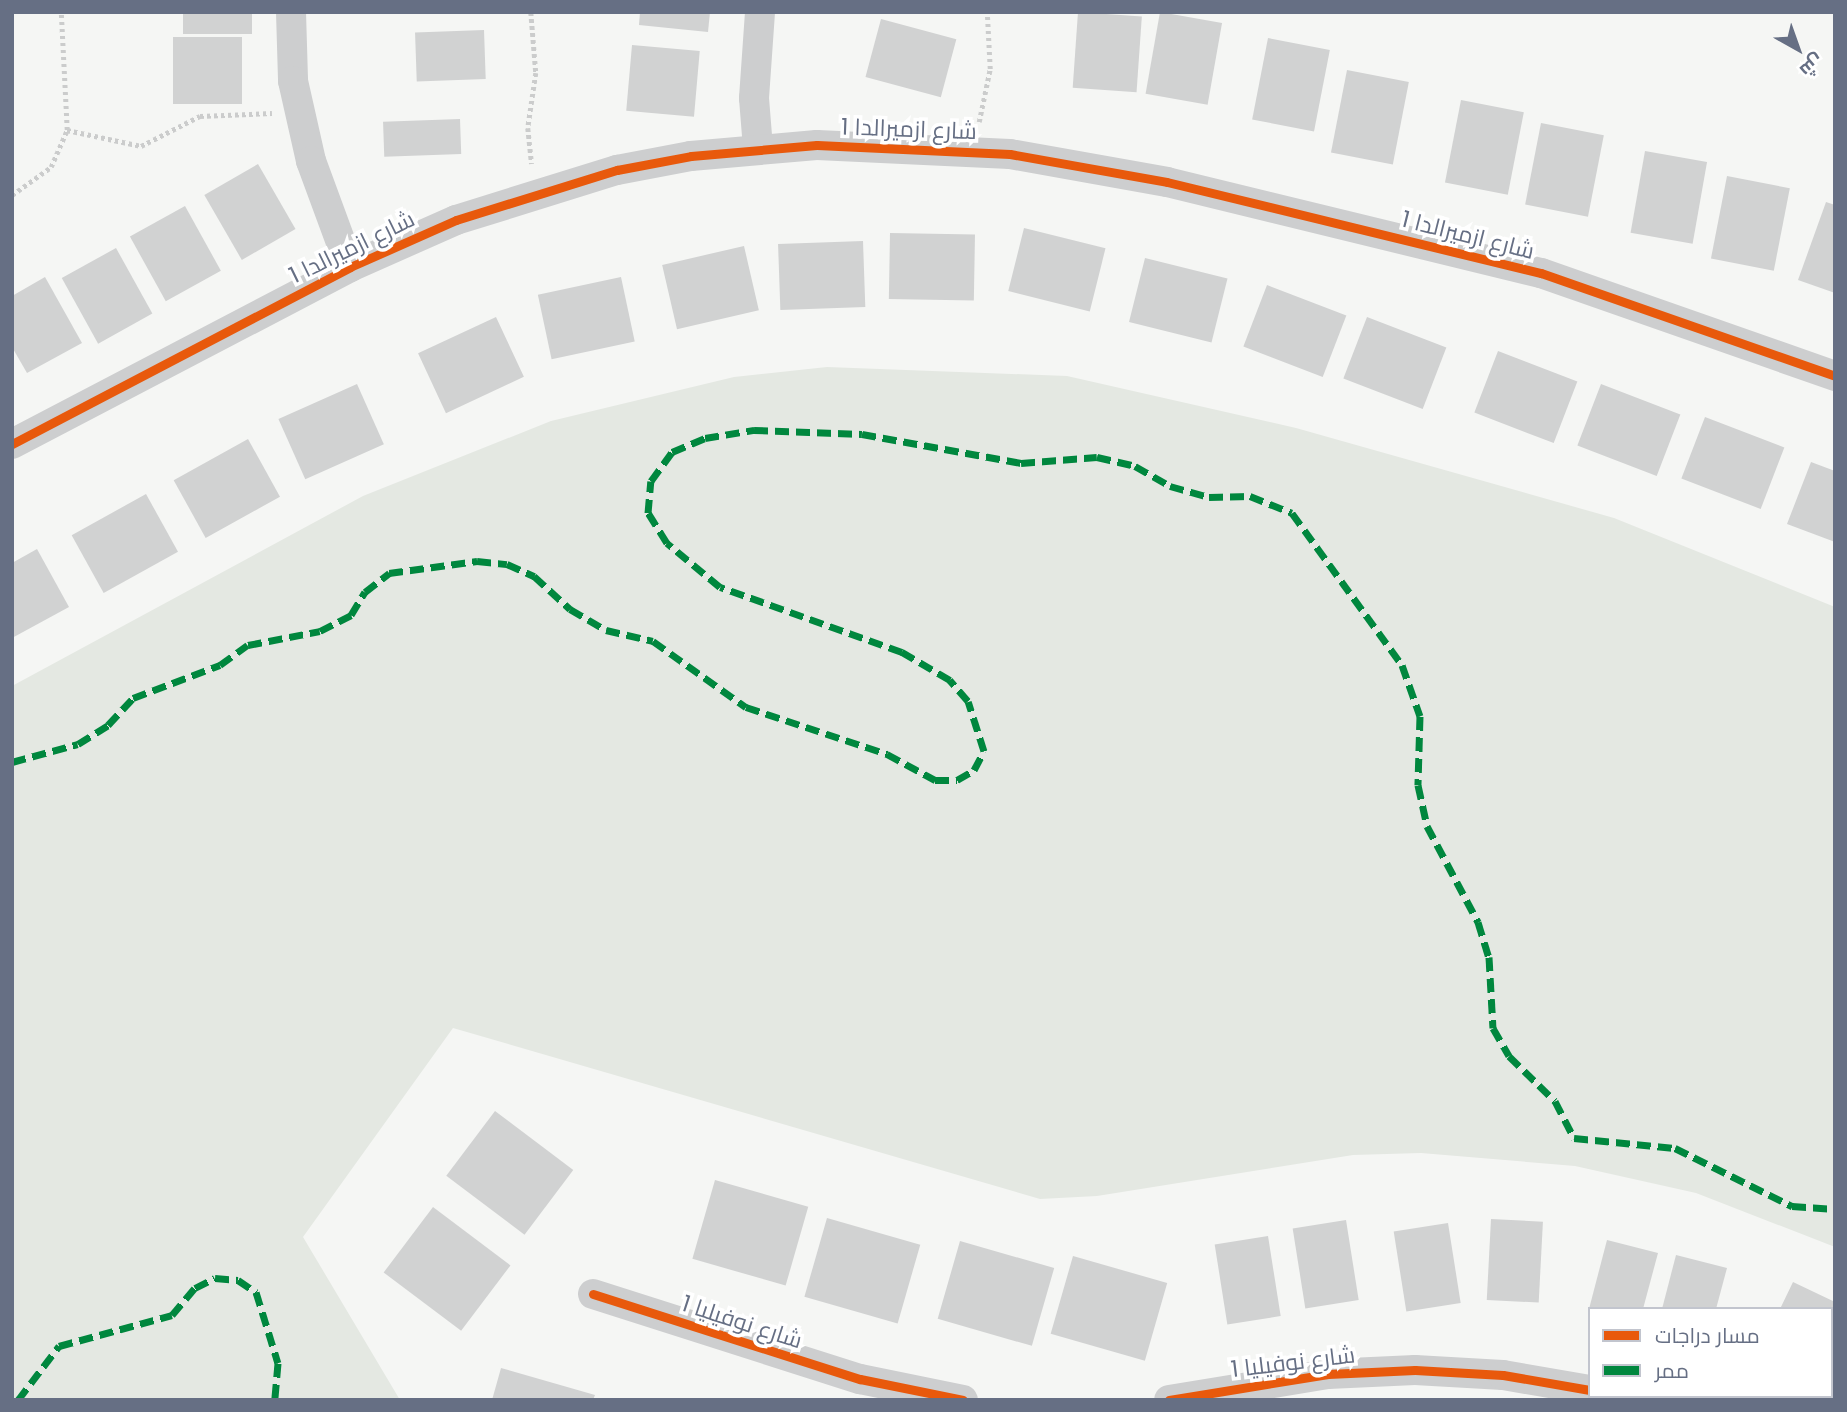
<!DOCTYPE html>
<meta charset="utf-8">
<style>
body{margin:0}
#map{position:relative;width:1847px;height:1412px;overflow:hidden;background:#f5f6f4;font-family:Poppins,Cairo,sans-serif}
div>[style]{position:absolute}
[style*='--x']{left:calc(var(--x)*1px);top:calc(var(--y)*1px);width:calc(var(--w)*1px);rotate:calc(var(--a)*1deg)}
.green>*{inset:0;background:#e4e8e2}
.building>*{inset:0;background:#d1d2d2;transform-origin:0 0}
.path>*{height:4.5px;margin-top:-2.25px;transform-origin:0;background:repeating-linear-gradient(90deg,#cbcccc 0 3.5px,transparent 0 7px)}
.minor>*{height:30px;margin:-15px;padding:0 15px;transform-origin:15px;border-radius:15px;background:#cdcecf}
.quiet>*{height:7px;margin-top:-3.5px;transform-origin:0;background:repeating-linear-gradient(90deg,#00873e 0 14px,transparent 0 21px)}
.cycleway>*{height:9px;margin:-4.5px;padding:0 4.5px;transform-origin:4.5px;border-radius:4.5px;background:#e8590c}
span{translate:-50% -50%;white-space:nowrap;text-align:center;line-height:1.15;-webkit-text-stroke:7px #fff;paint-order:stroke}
.street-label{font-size:23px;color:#666f84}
.frame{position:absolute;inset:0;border:14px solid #666f84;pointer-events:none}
.legend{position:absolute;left:1588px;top:1307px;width:245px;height:91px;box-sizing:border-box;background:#fff;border:2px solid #c2c5ce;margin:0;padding:9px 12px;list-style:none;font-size:21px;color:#666f84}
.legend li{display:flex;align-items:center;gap:14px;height:35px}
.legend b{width:35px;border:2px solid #c2c5ce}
.north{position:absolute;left:1763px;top:14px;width:70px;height:70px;-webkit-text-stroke:5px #fff;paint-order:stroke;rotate:140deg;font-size:19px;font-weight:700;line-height:28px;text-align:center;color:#666f84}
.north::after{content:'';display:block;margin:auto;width:24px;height:32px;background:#666f84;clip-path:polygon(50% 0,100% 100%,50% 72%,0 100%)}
</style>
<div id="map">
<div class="green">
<div style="clip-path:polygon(827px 367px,1067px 376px,1296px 428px,1614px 518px,1835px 607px,1835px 1247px,1696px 1193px,1575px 1166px,1421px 1153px,1353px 1155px,1097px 1196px,1040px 1199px,453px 1028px,303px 1237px,400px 1400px,12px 1400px,12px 686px,363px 496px,551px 421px,734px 377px)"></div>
</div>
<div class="building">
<div style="left:183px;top:12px;width:69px;height:22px"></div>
<div style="clip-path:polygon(640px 12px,710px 12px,708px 32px,639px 25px)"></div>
<div style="left:1078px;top:12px;width:64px;height:76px;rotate:4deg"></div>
<div style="left:1160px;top:12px;width:63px;height:83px;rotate:10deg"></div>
<div style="left:881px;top:19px;width:78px;height:60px;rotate:15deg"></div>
<div style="left:484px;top:30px;width:49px;height:69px;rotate:88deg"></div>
<div style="left:242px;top:37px;width:67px;height:69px;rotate:90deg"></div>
<div style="left:1268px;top:38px;width:63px;height:83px;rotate:11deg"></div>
<div style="left:632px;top:45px;width:68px;height:66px;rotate:5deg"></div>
<div style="left:1347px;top:70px;width:63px;height:84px;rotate:11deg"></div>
<div style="left:1461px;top:100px;width:64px;height:84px;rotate:11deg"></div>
<div style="left:460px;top:119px;width:35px;height:77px;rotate:88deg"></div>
<div style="left:1541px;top:123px;width:64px;height:83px;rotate:11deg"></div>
<div style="left:1645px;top:151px;width:63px;height:83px;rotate:10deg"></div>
<div style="left:258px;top:164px;width:75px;height:62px;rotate:60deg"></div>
<div style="left:1727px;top:176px;width:64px;height:84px;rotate:11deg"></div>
<div style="clip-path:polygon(1826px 202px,1835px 205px,1835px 293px,1798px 280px)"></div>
<div style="left:185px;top:206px;width:74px;height:63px;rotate:61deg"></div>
<div style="left:1024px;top:228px;width:84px;height:65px;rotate:14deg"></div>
<div style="left:890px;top:233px;width:85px;height:66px;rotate:1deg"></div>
<div style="left:863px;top:241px;width:66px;height:85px;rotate:88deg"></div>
<div style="left:744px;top:246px;width:66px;height:84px;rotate:77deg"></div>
<div style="left:116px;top:248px;width:75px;height:62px;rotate:61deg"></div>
<div style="left:1145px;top:258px;width:85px;height:66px;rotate:14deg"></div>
<div style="clip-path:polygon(45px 277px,82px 343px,27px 373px,12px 347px,12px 296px)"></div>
<div style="left:621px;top:277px;width:66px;height:85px;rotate:78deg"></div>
<div style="left:1267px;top:285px;width:85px;height:66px;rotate:21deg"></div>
<div style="left:496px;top:317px;width:66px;height:86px;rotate:65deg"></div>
<div style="left:1367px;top:317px;width:85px;height:66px;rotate:21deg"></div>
<div style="left:1498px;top:351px;width:85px;height:66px;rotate:21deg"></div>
<div style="left:357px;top:384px;width:66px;height:86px;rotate:66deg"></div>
<div style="left:1601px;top:384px;width:85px;height:66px;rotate:21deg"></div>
<div style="left:1705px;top:417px;width:85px;height:66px;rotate:21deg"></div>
<div style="left:248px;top:439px;width:66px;height:85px;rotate:61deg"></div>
<div style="clip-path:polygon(1811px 462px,1835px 471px,1835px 542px,1787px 524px)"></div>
<div style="left:146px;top:494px;width:66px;height:85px;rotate:61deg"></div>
<div style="clip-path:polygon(37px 549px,69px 607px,12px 638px,12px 563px)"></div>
<div style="left:495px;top:1111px;width:98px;height:81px;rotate:37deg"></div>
<div style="left:715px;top:1180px;width:97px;height:82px;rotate:16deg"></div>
<div style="left:433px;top:1207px;width:97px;height:82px;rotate:37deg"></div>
<div style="left:827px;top:1218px;width:97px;height:82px;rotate:16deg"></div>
<div style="left:1491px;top:1219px;width:52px;height:81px;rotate:3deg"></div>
<div style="left:1346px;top:1220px;width:81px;height:54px;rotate:81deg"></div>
<div style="left:1448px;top:1223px;width:81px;height:55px;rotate:81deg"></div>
<div style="left:1268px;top:1236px;width:81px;height:54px;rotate:81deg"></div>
<div style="clip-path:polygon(1607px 1240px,1658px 1253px,1643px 1309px,1589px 1309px)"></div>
<div style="left:960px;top:1241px;width:98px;height:81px;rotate:16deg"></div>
<div style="clip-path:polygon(1676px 1255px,1727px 1268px,1716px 1309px,1662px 1309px)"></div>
<div style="left:1073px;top:1256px;width:98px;height:81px;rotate:16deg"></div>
<div style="clip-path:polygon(1793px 1282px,1835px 1302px,1831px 1324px,1831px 1309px,1780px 1309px)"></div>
<div style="clip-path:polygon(501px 1368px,595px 1395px,593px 1400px,492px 1400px)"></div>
</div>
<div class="path">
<div style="--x:531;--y:12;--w:61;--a:85.3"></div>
<div style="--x:536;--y:73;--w:56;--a:98.3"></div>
<div style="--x:528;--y:128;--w:36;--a:84"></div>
<div style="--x:979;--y:122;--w:54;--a:-78.3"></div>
<div style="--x:990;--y:69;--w:57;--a:-93"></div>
<div style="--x:67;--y:130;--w:76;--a:12.2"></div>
<div style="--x:141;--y:146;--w:66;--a:-27"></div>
<div style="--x:200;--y:116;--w:72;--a:-2.4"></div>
<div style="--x:12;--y:195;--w:48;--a:-35.7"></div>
<div style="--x:51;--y:167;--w:40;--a:-66.6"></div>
<div style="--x:67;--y:130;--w:118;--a:-92.9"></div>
</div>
<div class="minor">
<div style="--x:291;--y:12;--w:69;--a:88.3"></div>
<div style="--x:293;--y:81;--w:82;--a:77.3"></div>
<div style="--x:311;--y:161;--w:113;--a:69.8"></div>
<div style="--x:758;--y:148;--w:50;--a:-94.6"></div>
<div style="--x:754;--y:98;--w:86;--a:-86"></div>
<div style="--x:12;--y:444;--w:382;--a:-27.6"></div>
<div style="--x:350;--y:267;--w:116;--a:-23.9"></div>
<div style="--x:456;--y:220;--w:169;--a:-17.3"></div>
<div style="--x:617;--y:170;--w:75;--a:-10.7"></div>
<div style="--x:691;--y:156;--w:126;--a:-5"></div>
<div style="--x:817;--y:145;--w:193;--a:2.7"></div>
<div style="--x:1010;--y:154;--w:159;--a:10.1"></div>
<div style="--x:1167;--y:182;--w:385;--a:13.7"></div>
<div style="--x:1541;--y:273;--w:312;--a:19.3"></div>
<div style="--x:593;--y:1294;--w:280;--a:17.7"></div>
<div style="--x:860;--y:1379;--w:105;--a:11.5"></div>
<div style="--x:1613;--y:1396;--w:13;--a:18"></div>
<div style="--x:1169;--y:1400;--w:161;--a:-9.3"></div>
<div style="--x:1328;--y:1374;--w:87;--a:-2.6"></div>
<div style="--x:1415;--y:1370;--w:88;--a:3.3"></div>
<div style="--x:1503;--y:1375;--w:88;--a:9.8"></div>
</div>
<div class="quiet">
<div style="--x:12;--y:762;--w:68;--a:-15.3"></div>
<div style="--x:78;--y:744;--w:36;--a:-32"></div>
<div style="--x:108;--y:725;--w:37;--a:-47"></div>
<div style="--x:133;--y:698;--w:93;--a:-20.8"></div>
<div style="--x:220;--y:665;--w:34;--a:-36"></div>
<div style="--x:248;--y:645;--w:73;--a:-11"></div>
<div style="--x:320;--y:631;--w:35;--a:-27"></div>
<div style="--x:351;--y:615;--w:27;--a:-59"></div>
<div style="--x:365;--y:592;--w:31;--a:-38"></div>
<div style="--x:389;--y:573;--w:89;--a:-7.8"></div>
<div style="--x:477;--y:561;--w:30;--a:6"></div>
<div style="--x:507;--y:564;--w:30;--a:24"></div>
<div style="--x:534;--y:576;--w:49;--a:42.5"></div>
<div style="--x:570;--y:609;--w:42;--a:30.3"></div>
<div style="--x:606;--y:630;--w:48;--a:13.2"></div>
<div style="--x:653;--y:641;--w:114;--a:35.4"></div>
<div style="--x:746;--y:707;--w:149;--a:18.4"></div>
<div style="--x:887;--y:754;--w:55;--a:28.4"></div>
<div style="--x:935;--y:780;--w:22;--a:0"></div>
<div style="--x:957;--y:780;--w:20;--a:-30"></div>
<div style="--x:974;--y:770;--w:21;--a:-62"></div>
<div style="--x:984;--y:751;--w:52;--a:-107.7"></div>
<div style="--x:968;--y:701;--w:28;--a:-131"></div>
<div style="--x:950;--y:680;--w:56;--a:-149.7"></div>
<div style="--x:902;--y:652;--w:193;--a:-160.3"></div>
<div style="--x:720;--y:587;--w:69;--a:-140.3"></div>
<div style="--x:667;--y:543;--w:36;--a:-122"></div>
<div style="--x:648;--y:513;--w:32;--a:-85"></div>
<div style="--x:651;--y:481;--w:36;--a:-54"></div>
<div style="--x:672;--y:452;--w:36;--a:-23"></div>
<div style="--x:705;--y:438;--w:50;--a:-9.3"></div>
<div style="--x:754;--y:430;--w:108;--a:2.1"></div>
<div style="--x:862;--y:434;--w:162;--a:10.3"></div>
<div style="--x:1021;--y:463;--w:76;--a:-4.5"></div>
<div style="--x:1097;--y:457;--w:39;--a:13"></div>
<div style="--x:1135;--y:466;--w:40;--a:29.7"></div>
<div style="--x:1170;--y:486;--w:41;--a:15.8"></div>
<div style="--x:1209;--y:497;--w:41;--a:-1.4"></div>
<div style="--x:1250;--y:496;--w:45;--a:22"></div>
<div style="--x:1292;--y:513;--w:188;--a:54.1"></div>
<div style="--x:1402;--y:665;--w:54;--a:70.6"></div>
<div style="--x:1420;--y:716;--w:69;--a:91.7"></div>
<div style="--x:1418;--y:785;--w:42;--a:77.6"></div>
<div style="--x:1427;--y:826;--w:109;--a:62"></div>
<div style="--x:1478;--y:922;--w:37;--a:73"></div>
<div style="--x:1489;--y:957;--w:71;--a:86.8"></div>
<div style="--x:1493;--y:1028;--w:32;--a:60"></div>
<div style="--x:1509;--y:1056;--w:64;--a:44.4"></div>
<div style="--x:1555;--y:1101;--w:42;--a:62.8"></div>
<div style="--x:1574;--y:1138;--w:101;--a:5.7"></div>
<div style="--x:1675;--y:1148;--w:131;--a:26.4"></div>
<div style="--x:1792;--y:1206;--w:43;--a:4"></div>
<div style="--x:18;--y:1400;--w:68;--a:-52.8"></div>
<div style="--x:59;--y:1346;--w:117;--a:-15.3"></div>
<div style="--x:172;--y:1315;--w:35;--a:-50"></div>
<div style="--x:195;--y:1288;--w:22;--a:-27"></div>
<div style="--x:215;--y:1278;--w:23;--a:5"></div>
<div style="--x:238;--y:1280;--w:22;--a:34"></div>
<div style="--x:256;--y:1292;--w:74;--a:72.8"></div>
<div style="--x:278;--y:1363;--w:37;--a:95"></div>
</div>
<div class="cycleway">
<div style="--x:12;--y:444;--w:382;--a:-27.6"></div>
<div style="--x:350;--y:267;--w:116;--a:-23.9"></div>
<div style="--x:456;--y:220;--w:169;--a:-17.3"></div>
<div style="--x:617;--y:170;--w:75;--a:-10.7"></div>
<div style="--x:691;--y:156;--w:126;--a:-5"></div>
<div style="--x:817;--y:145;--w:193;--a:2.7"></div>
<div style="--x:1010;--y:154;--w:159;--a:10.1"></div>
<div style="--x:1167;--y:182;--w:385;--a:13.7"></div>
<div style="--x:1541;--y:273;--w:312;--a:19.3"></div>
<div style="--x:593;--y:1294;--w:280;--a:17.7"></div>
<div style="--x:860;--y:1379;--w:105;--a:11.5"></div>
<div style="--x:1169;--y:1400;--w:161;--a:-9.3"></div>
<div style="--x:1328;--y:1374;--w:87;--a:-2.6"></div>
<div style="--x:1415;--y:1370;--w:88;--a:3.3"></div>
<div style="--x:1503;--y:1375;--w:88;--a:9.8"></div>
</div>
<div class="street-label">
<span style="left:909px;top:129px;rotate:2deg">شارع ازميرالدا 1</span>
<span style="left:1468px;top:235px;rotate:14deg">شارع ازميرالدا 1</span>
<span style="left:352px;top:247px;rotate:-26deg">شارع ازميرالدا 1</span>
<span style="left:742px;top:1322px;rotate:18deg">شارع نوفيليا 1</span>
<span style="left:1293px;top:1362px;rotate:-7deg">شارع نوفيليا 1</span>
</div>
<div class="frame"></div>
<ul class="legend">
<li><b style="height:9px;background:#e8590c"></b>مسار دراجات</li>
<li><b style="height:9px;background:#00873e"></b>ممر</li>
</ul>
<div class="north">ش</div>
</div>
